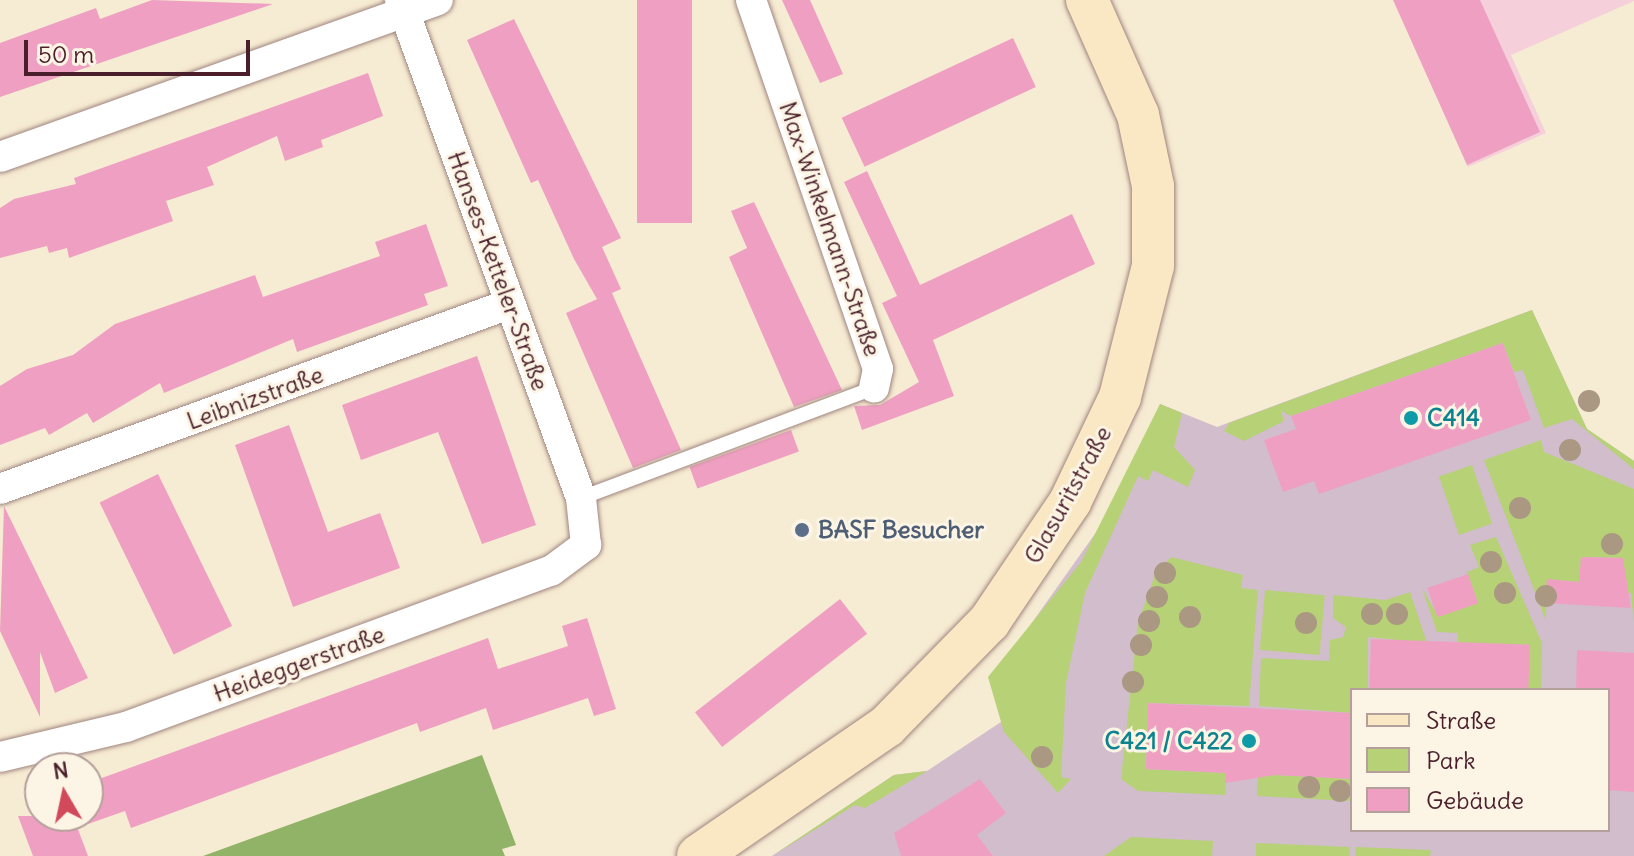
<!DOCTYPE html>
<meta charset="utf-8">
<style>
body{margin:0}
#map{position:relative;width:1634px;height:856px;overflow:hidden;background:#f6ebd3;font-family:Delius,sans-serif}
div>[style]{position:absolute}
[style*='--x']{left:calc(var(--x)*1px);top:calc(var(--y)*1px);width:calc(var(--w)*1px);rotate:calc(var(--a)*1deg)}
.built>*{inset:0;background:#f5cfd9}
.industrial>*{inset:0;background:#d1bdcb}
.green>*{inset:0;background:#b7d176;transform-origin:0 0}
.forest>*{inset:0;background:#91b367}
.building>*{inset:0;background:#efa0c2;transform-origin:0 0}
.roads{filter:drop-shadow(0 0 2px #a0857f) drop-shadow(0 0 2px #a0857f)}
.service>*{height:14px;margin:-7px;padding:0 7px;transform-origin:7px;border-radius:7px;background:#fff}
.minor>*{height:30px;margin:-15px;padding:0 15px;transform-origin:15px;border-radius:15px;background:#fff}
.secondary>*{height:42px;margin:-21px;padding:0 21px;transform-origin:21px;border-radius:21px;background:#fae7c3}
.trees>*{width:22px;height:22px;margin:-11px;border-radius:50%;background:#aa9883}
.dots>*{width:22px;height:22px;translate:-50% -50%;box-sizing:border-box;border:4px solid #fcf5e5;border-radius:50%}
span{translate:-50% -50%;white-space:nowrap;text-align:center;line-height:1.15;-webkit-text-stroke:6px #fcf5e5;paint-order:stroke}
.street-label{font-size:24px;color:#4a1f2b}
.culture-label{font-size:24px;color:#0d838f;font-weight:700}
.left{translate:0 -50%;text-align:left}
.right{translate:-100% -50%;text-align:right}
.service-label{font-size:24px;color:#4e5e75;font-weight:700}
.legend{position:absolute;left:1350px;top:688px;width:260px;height:144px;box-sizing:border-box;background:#fcf5e5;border:2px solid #b59f9b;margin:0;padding:10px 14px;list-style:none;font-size:24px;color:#4a1f2b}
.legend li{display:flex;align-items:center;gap:16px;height:40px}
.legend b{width:40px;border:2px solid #b59f9b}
.north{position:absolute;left:24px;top:752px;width:80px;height:80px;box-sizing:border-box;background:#fcf5e5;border:2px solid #b59f9b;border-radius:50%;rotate:351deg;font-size:22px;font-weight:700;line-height:32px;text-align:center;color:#4a1f2b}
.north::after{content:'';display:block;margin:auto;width:28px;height:36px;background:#d1495b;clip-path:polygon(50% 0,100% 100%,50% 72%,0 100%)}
.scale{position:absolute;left:24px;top:40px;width:226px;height:36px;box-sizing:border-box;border:4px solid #4a1f2b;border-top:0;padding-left:10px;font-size:24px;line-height:28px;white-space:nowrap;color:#4a1f2b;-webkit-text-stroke:6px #fcf5e5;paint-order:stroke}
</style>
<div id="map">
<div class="built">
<div style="clip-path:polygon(1394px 0,1634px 0,1634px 1px,1511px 55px,1546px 133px,1468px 167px)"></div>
</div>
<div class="industrial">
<div style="clip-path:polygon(evenodd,1532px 310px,1587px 429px,1634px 461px,1634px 856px,772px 856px,894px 775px,927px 771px,1004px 720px,1014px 648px,1114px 507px,1160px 404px,1217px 427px,1532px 310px,1352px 690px,1608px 690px,1608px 830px,1352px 830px,1352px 690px)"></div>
</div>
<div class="green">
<div style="clip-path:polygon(1532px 310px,1587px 429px,1634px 461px,1634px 469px,1572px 419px,1544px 428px,1523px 370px,1514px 372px,1503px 343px,1291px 416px,1281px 411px,1284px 421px,1244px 441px,1224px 431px,1229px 423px)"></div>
<div style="clip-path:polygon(1160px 404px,1182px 413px,1174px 447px,1195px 470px,1188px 487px,1153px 470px,1148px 481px,1138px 476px,1085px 593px,1066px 683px,1061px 777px,1071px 779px,1058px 793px,1004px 732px,988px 677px,1081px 562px)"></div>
<div style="clip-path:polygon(1541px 440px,1544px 452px,1634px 489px,1634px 624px,1631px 593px,1622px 592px,1623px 558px,1581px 557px,1580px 582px,1547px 580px,1546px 621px,1484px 460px)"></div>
<div style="left:1472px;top:465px;width:62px;height:35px;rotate:71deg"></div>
<div style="clip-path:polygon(1496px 537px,1542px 643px,1541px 690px,1527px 690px,1530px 645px,1458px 644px,1458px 633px,1437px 632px,1422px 588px,1438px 616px,1477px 603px,1467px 572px,1479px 567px,1470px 545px)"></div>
<div style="clip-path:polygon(1171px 557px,1243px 575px,1241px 588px,1258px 590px,1249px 706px,1148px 703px,1146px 769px,1225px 773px,1226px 795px,1138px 791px,1121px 779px,1138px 622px,1155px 575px)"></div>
<div style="left:1265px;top:590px;width:60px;height:60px;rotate:5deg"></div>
<div style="clip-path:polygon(1410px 592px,1427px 643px,1368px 637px,1368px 690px,1352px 690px,1352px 713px,1259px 706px,1261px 658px,1329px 661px,1330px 640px,1343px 637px,1346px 627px,1333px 618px,1333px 595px,1386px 600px)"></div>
<div style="clip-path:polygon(927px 771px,865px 808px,855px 805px,772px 856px,894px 775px)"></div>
<div style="left:1258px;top:774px;width:94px;height:22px;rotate:3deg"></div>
<div style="clip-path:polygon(1131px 837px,1213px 841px,1212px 856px,1104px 856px)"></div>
<div style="clip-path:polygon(1256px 843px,1350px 847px,1349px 856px,1256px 856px)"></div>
<div style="clip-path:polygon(1356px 847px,1431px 850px,1430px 856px,1355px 856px)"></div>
</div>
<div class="forest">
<div style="clip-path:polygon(482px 755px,516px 845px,502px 849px,505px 856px,203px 856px)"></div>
</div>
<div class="building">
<div style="clip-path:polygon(152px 0,273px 4px,0 97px,0 43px,96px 8px,100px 19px)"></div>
<div style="left:637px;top:0;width:55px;height:223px"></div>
<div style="clip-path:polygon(782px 0,810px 0,843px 74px,820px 83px)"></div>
<div style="clip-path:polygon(1393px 0,1480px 0,1540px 132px,1467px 165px)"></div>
<div style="clip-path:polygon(514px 19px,621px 238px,602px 247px,621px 289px,612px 293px,681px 450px,633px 468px,566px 313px,604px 296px,597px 299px,574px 259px,538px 180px,531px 183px,467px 40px)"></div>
<div style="left:1013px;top:38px;width:54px;height:189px;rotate:65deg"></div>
<div style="clip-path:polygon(368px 73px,383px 116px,321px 140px,323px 147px,285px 161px,277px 136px,207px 167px,214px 185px,166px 201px,173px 221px,69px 258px,67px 248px,49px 253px,47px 246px,0 258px,0 208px,14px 199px,76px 184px,74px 178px)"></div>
<div style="clip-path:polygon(867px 171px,920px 285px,1072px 214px,1095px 264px,933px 340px,954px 396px,862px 430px,854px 406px,880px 405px,919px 382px,882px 303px,897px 296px,844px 182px)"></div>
<div style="clip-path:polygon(754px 202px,842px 390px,794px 407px,729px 257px,747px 248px,731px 211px)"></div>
<div style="clip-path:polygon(426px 224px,448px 286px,424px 294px,428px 305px,297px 352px,293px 339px,164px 393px,160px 383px,93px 423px,87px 413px,49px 435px,45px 428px,0 445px,0 386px,27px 369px,73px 355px,115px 324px,255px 275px,263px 297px,380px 256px,375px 242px)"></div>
<div style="clip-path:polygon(1503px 343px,1531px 420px,1319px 494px,1314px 481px,1283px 492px,1264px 440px,1296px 429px,1291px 416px)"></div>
<div style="clip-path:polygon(477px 356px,536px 525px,482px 544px,438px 432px,361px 460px,342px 405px)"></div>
<div style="clip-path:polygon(289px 425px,328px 532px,380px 513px,400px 568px,293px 607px,235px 445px)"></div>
<div style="left:791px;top:430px;width:23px;height:108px;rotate:70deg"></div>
<div style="left:158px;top:474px;width:169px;height:65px;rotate:64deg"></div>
<div style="clip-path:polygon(4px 506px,88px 678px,55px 693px,40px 652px,40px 717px,0 631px)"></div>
<div style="clip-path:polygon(1581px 557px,1623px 558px,1631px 608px,1545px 603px,1547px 579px,1579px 582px)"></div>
<div style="left:1468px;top:574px;width:31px;height:43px;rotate:71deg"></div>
<div style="left:840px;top:599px;width:44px;height:184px;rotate:52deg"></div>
<div style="clip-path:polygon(587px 618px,616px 709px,594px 716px,588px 698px,493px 730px,486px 708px,420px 732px,417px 723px,131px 828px,125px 811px,88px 824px,88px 783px,488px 638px,498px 669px,568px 646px,562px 626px)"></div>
<div style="left:1371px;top:639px;width:159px;height:51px;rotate:2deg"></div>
<div style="clip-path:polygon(1577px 650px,1634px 653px,1634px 792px,1608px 790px,1608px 690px,1576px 690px)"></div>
<div style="clip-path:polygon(1148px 703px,1352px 713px,1352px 779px,1275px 775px,1225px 783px,1225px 773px,1146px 769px)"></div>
<div style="clip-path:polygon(980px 779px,1006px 813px,977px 835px,993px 856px,901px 856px,894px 833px)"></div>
<div style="clip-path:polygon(18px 816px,73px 816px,88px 856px,33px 856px)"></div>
</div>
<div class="roads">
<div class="service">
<div style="--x:581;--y:498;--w:313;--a:-20.6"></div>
</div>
<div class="minor">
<div style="--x:751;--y:0;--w:390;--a:71"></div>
<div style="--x:878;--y:369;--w:19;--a:102"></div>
<div style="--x:0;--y:157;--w:465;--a:-19.7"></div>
<div style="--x:0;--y:489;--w:542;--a:-19.97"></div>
<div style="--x:0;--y:757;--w:130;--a:-13.4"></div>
<div style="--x:126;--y:727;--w:453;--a:-20.2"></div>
<div style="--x:551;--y:571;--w:44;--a:-36.6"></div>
<div style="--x:586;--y:545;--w:47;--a:-96.1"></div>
<div style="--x:581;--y:498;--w:530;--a:-109.97"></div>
</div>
<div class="secondary">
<div style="--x:698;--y:856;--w:229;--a:-34.5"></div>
<div style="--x:887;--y:726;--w:146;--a:-45.6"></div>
<div style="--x:989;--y:622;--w:145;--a:-56"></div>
<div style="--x:1070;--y:502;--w:116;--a:-64.5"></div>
<div style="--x:1120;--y:397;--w:135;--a:-75.9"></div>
<div style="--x:1153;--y:266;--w:80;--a:-90"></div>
<div style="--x:1153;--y:186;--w:73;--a:-101.9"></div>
<div style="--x:1138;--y:115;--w:126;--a:-113.9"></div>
</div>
</div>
<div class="trees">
<div style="left:1589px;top:401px"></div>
<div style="left:1570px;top:450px"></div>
<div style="left:1520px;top:508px"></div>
<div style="left:1612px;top:544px"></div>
<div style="left:1491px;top:562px"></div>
<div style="left:1165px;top:573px"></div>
<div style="left:1505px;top:593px"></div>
<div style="left:1546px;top:596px"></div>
<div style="left:1157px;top:597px"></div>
<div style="left:1372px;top:614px"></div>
<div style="left:1397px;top:614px"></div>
<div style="left:1190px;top:617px"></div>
<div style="left:1149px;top:621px"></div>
<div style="left:1306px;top:623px"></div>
<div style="left:1141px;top:645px"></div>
<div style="left:1133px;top:682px"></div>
<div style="left:1042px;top:757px"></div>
<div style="left:1309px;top:787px"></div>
<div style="left:1340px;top:791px"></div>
</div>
<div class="dots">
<div style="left:1411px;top:418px;background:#0f9aa8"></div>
<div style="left:802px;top:530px;background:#5c6f8a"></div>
<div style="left:1249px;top:741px;background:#0f9aa8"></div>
</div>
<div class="street-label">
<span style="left:830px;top:229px;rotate:71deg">Max-Winkelmann-Straße</span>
<span style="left:498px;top:271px;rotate:70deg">Hanses-Ketteler-Straße</span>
<span style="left:255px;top:398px;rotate:-20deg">Leibnizstraße</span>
<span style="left:1068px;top:495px;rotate:-61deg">Glasuritstraße</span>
<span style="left:299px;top:664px;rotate:-20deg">Heideggerstraße</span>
</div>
<div class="culture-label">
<span class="left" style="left:1427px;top:418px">C414</span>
<span class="right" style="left:1233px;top:741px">C421 / C422</span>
</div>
<div class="service-label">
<span class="left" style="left:818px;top:530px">BASF Besucher</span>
</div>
<ul class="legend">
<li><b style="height:10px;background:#fae7c3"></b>Straße</li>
<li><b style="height:22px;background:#b7d176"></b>Park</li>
<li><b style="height:22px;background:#efa0c2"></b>Gebäude</li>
</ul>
<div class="north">N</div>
<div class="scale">50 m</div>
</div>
